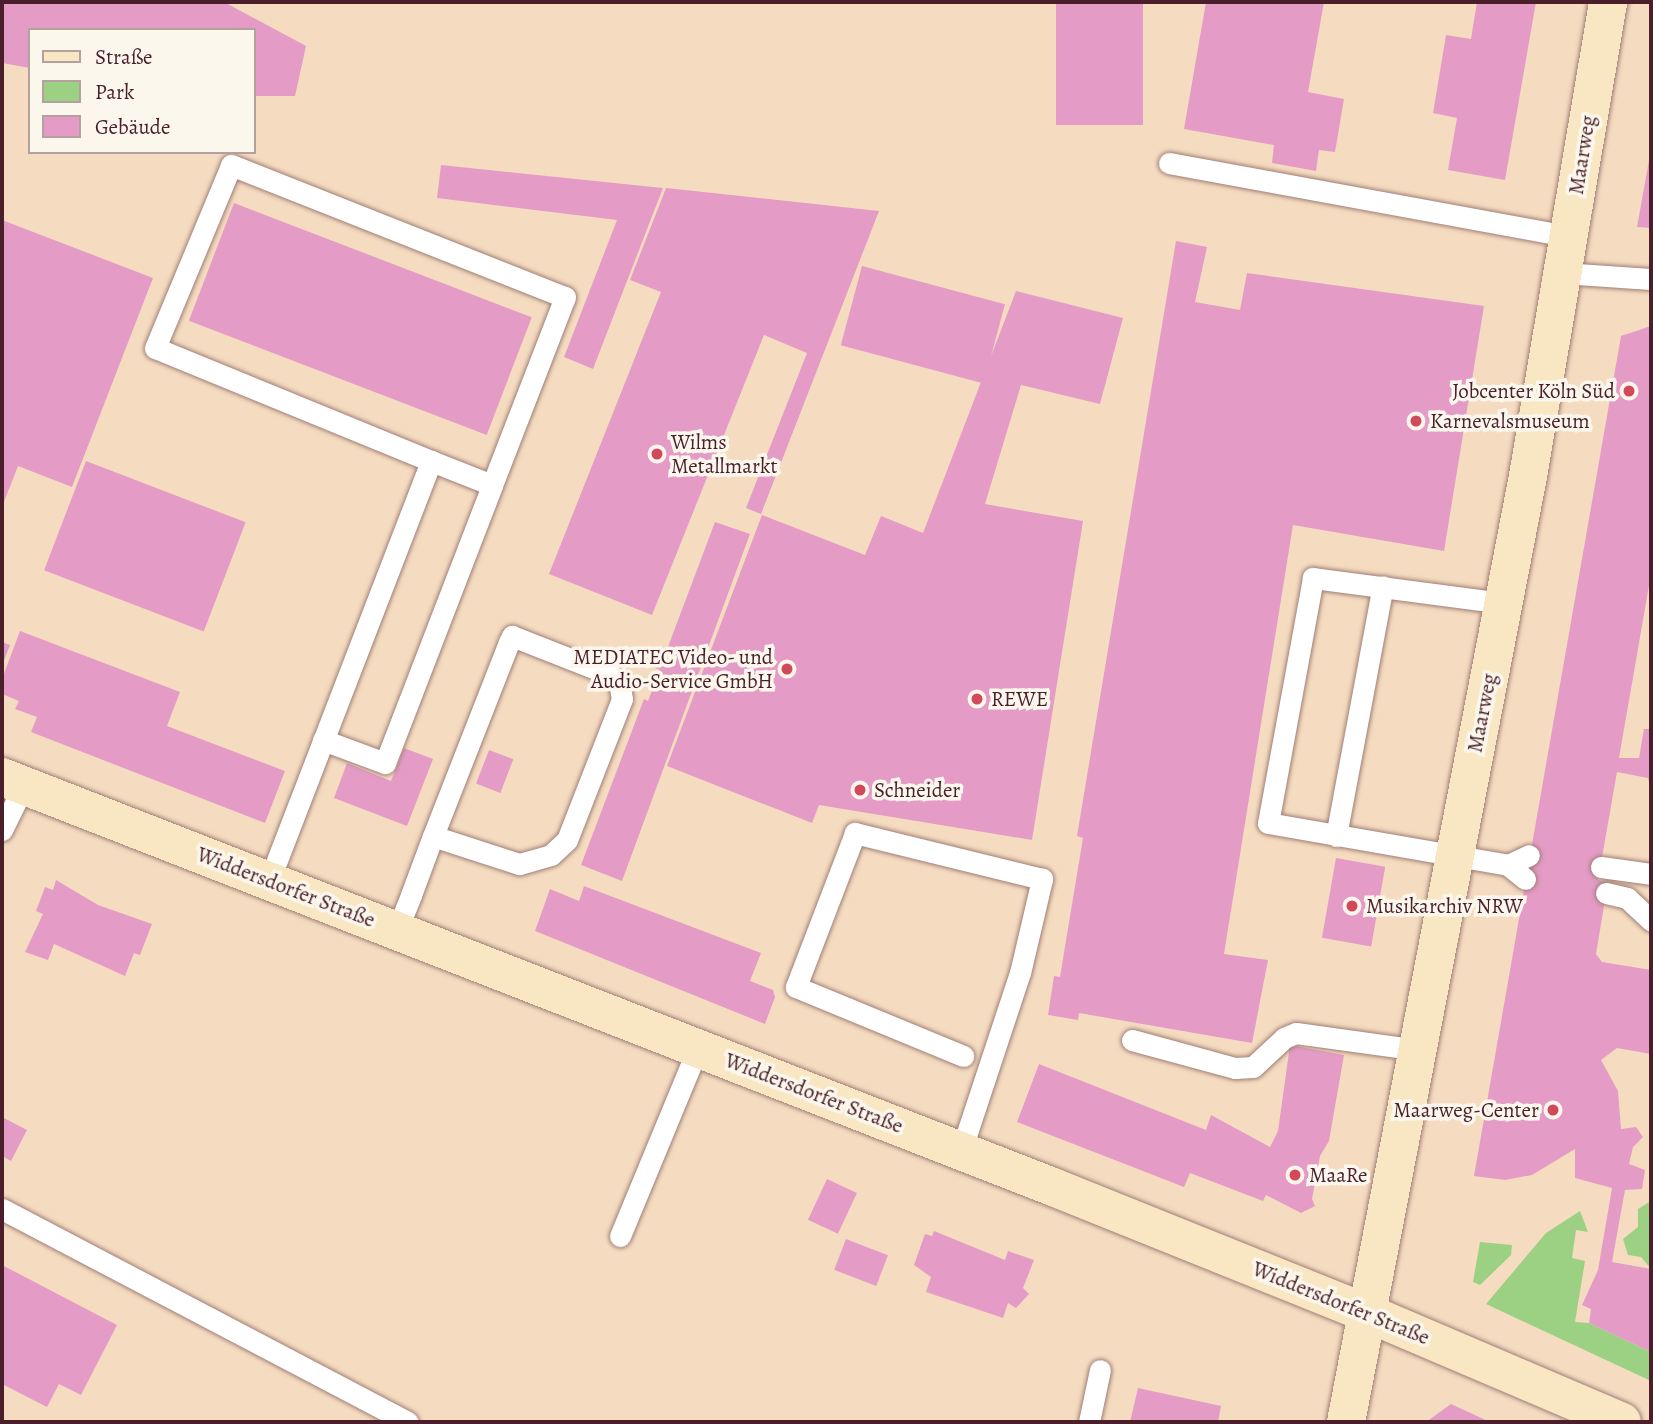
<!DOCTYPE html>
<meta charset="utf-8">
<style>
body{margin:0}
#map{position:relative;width:1653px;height:1424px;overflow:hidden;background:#f5dcc0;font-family:Alegreya,serif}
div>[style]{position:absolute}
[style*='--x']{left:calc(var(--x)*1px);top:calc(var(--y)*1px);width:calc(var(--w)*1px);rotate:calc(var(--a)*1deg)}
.green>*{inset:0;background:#9cd183}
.building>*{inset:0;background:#e49cc6;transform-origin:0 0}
.roads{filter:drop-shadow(0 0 2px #a07e76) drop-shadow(0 0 2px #a07e76)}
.service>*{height:21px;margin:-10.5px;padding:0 10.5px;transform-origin:10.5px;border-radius:10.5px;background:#fff}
.secondary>*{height:38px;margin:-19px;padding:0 19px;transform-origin:19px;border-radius:19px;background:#f9e7c3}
.dots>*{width:19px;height:19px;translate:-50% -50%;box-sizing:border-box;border:4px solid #fbf7ec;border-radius:50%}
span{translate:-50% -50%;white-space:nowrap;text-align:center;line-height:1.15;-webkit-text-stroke:7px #fbf7ec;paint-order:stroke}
.street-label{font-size:21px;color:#4a1f2b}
.poi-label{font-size:21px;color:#4a1f2b}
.right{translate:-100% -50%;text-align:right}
.left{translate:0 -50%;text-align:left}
.frame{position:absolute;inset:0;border:4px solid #4a1f2b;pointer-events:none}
.legend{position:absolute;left:28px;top:28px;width:228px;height:126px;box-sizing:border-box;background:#fbf7ec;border:2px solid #b4a19f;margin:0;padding:9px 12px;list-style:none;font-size:21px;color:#4a1f2b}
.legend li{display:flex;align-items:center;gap:14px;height:35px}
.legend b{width:35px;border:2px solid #b4a19f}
</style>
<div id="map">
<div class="green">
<div style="clip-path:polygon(1651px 1201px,1651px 1269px,1641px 1257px,1628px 1255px,1623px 1239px,1638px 1227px,1638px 1209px)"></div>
<div style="clip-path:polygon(1580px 1211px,1588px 1232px,1576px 1230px,1572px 1258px,1585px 1261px,1575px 1322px,1589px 1323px,1651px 1352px,1651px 1381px,1486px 1304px,1546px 1233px)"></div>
<div style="clip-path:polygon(1480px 1242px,1512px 1245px,1511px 1255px,1480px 1285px,1473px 1282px)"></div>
</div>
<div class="building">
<div style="clip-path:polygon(2px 2px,224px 2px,306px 46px,295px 96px,254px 96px,254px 30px,30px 30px,30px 68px,2px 63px)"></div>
<div style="left:1056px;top:2px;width:87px;height:123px"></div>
<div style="clip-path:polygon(1206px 2px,1324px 2px,1308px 92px,1344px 99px,1335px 152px,1319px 150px,1316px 171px,1272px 163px,1274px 145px,1184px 129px)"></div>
<div style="clip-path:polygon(1477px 2px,1536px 2px,1505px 180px,1448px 170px,1457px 118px,1433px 113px,1446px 35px,1471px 39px)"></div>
<div style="clip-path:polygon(1650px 155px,1651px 155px,1651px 228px,1637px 227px)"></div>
<div style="clip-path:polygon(441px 165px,663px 188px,593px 369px,564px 357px,617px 220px,437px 198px)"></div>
<div style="clip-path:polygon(666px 188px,879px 211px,761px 514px,746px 508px,807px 353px,764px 335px,652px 615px,549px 574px,661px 292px,630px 280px)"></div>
<div style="left:234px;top:203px;width:319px;height:126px;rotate:21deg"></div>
<div style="clip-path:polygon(2px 220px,153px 278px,72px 487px,18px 466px,2px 507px)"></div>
<div style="clip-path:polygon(1176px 241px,1207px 247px,1195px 302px,1240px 310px,1247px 273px,1484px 306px,1444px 551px,1293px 525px,1224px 954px,1268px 960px,1252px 1043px,1079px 1013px,1078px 1020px,1048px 1015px,1054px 976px,1060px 977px,1083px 838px,1077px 836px)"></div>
<div style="left:862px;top:266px;width:148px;height:82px;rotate:15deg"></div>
<div style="clip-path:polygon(1016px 291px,1123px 318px,1100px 404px,1021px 385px,985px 504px,1083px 521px,1032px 840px,819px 805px,812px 823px,667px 766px,762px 515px,865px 555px,881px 516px,923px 533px)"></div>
<div style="clip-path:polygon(1651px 326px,1651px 574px,1619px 758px,1639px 758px,1644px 729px,1651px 729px,1651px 789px,1648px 778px,1617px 772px,1598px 880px,1608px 882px,1596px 954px,1602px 962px,1651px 970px,1651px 1054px,1617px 1048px,1601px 1060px,1618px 1091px,1621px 1129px,1636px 1127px,1643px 1137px,1633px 1147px,1629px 1164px,1645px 1170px,1642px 1189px,1625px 1190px,1612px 1262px,1651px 1269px,1651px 1352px,1589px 1323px,1591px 1309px,1582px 1305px,1598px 1270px,1612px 1188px,1575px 1178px,1575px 1149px,1532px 1175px,1505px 1180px,1474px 1176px,1621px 336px)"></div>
<div style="left:86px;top:461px;width:171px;height:117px;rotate:21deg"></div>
<div style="clip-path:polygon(715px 522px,750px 534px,622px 881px,581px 865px,644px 699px,648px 701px,660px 670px,651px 666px,648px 656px,655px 649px,666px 652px)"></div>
<div style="clip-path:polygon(20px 631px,180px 692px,167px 726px,285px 771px,265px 823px,31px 732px,37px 717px,15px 709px,19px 701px,2px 694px,2px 679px)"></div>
<div style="clip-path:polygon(2px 642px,10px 645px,2px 666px)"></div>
<div style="clip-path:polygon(404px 748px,433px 759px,407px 826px,334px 798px,347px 763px,391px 781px)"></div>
<div style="left:489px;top:750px;width:26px;height:36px;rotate:21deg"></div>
<div style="left:1336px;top:858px;width:50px;height:81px;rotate:10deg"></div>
<div style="clip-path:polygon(56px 880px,98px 905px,152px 924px,140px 955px,134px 953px,125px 976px,54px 944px,48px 960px,25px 952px,43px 914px,36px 911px,45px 887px,53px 890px)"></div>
<div style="clip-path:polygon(584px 886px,761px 953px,750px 981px,773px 990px,775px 997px,765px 1024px,535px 931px,550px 889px,579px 901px)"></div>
<div style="clip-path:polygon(1290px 1045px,1344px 1055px,1329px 1141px,1320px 1156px,1312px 1199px,1315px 1206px,1301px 1213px,1266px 1195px,1263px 1201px,1190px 1173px,1184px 1187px,1017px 1122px,1039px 1064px,1206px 1130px,1211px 1115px,1270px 1147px,1278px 1131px)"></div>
<div style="clip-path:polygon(2px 1117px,27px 1130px,11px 1161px,2px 1156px)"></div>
<div style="left:827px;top:1179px;width:33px;height:45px;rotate:25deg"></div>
<div style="clip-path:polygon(934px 1231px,1005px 1260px,1008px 1251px,1034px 1260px,1023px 1288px,1029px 1294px,1016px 1308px,1008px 1303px,1003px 1318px,926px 1292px,931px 1277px,914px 1265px,925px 1234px,932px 1236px)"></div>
<div style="left:846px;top:1239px;width:45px;height:33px;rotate:21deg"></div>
<div style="clip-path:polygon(2px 1265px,117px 1325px,81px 1395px,59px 1384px,47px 1407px,2px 1384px)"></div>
<div style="clip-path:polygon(1138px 1388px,1221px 1406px,1218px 1422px,1130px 1422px)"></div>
<div style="clip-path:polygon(1451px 1404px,1490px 1422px,1426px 1422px)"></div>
</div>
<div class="roads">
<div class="service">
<div style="--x:1169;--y:163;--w:406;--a:10.4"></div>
<div style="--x:1562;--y:273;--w:89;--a:3.9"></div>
<div style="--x:1503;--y:603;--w:192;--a:-172.5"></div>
<div style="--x:1313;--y:578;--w:249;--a:100.4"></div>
<div style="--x:1268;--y:823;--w:244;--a:9.9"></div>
<div style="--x:1508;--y:865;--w:22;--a:39"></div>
<div style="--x:323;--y:740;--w:66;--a:20.4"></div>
<div style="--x:385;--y:763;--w:298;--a:-68.9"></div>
<div style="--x:2;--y:830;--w:50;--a:-63.9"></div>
<div style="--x:1336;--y:836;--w:254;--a:-79.4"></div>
<div style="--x:1508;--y:865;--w:23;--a:-25"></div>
<div style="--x:1601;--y:867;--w:50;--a:8"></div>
<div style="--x:269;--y:881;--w:450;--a:-68.9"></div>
<div style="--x:431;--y:461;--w:298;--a:-157.7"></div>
<div style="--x:155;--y:348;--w:198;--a:-67.4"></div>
<div style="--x:231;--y:165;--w:359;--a:21.6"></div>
<div style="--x:565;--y:297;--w:202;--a:111.2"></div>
<div style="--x:492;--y:485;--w:66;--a:-158.5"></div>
<div style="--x:1606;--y:893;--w:22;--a:13"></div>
<div style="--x:1627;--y:898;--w:33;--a:43"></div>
<div style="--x:397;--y:930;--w:38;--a:-68"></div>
<div style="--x:411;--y:895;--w:63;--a:-69.6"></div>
<div style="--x:433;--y:836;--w:208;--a:-68.6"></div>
<div style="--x:509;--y:642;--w:7;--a:-63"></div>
<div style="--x:512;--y:636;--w:106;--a:21.5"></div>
<div style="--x:611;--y:675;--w:15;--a:53"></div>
<div style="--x:620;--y:687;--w:12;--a:81"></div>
<div style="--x:622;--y:699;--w:151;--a:111.3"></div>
<div style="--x:567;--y:840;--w:22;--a:137"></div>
<div style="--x:551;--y:855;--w:33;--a:164"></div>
<div style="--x:519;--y:864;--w:90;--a:-162"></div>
<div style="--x:1132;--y:1040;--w:107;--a:15.2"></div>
<div style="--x:1235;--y:1068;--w:18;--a:-3"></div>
<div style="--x:1253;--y:1067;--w:42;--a:-43.1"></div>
<div style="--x:1284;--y:1038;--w:13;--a:-23"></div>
<div style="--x:1296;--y:1033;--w:123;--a:7.9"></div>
<div style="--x:961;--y:1151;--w:188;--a:-71.7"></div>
<div style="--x:1020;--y:973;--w:97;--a:-76.8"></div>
<div style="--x:1042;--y:879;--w:193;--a:-166.2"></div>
<div style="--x:855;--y:833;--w:165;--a:111"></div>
<div style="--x:796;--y:987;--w:181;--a:22.4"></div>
<div style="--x:2;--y:1209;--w:458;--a:27.7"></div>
<div style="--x:620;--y:1236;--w:204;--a:-67.5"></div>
<div style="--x:1089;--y:1422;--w:53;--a:-78.1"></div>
</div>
<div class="secondary">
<div style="--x:2;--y:777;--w:1128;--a:21.31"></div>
<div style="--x:1053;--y:1187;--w:338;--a:21.9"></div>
<div style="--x:1367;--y:1313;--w:277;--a:23.1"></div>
<div style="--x:1346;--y:1422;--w:963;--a:-79.11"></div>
<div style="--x:1528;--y:476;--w:481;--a:-80.4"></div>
</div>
</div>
<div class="dots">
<div style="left:1629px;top:391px;background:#d1495b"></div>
<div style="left:1416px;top:421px;background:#d1495b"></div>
<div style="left:657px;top:454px;background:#d1495b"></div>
<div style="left:787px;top:669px;background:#d1495b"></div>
<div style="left:977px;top:699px;background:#d1495b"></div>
<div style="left:860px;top:790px;background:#d1495b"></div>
<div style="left:1352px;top:906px;background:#d1495b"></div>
<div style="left:1553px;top:1110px;background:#d1495b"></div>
<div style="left:1295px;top:1175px;background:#d1495b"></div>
</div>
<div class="street-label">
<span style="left:1582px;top:155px;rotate:-81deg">Maarweg</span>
<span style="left:1482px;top:713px;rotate:-79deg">Maarweg</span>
<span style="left:286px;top:887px;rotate:21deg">Widdersdorfer Straße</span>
<span style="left:814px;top:1093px;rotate:21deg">Widdersdorfer Straße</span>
<span style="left:1341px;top:1303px;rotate:22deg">Widdersdorfer Straße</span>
</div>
<div class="poi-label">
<span class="right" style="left:1615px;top:391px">Jobcenter Köln Süd</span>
<span class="left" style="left:1430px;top:421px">Karnevalsmuseum</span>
<span class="left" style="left:671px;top:454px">Wilms<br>Metallmarkt</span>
<span class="right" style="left:773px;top:669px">MEDIATEC Video- und<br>Audio-Service GmbH</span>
<span class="left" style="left:991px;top:699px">REWE</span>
<span class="left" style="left:874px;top:790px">Schneider</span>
<span class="left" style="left:1366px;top:906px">Musikarchiv NRW</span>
<span class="right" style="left:1539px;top:1110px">Maarweg-Center</span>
<span class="left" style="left:1309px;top:1175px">MaaRe</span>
</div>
<div class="frame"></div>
<ul class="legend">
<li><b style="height:9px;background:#f9e7c3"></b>Straße</li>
<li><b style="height:19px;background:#9cd183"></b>Park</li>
<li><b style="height:19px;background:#e49cc6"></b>Gebäude</li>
</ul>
</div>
